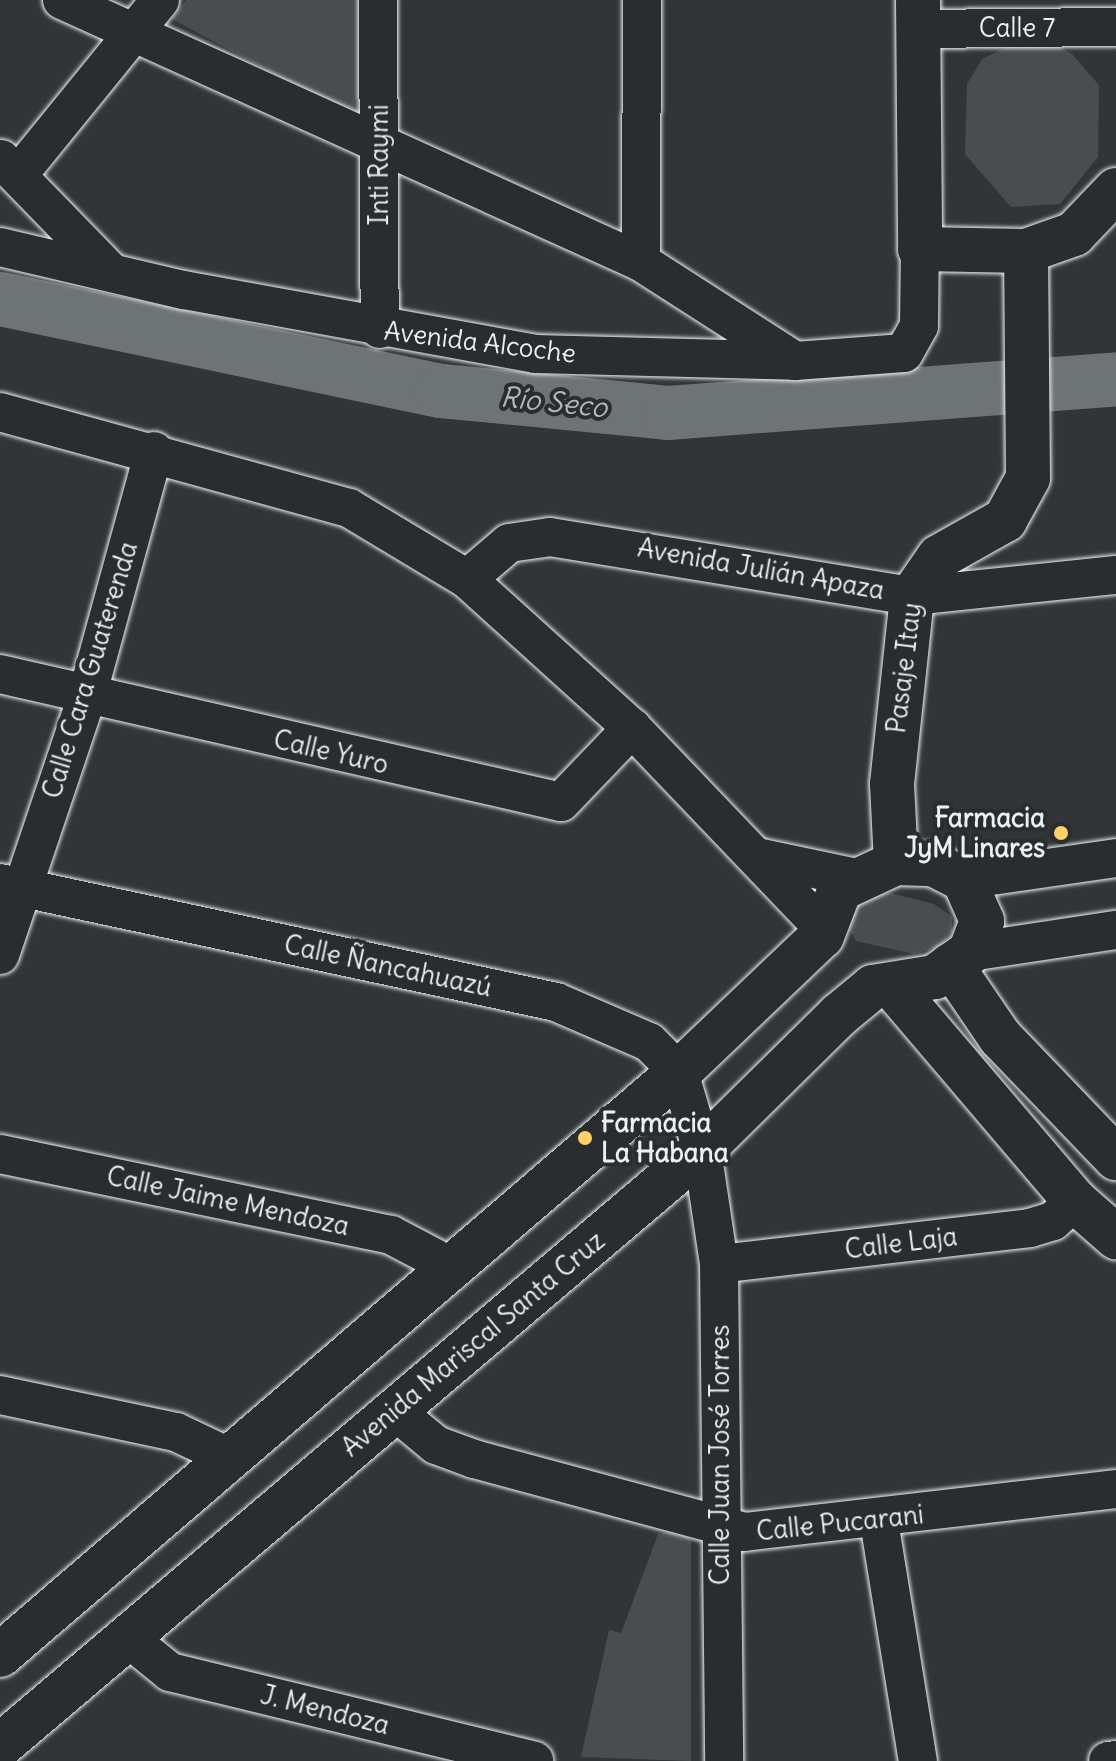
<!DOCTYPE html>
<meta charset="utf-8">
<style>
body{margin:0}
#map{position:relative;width:1116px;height:1761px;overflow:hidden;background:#323536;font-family:Delius,sans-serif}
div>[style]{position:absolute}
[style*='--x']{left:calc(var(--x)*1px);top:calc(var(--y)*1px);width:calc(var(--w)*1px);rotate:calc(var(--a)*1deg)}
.green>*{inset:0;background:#494d4f}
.river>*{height:54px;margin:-27px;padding:0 27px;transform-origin:27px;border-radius:27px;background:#6e7376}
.roads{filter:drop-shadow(0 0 2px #e8f1f8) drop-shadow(0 0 2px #e8f1f8)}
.minor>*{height:38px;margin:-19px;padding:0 19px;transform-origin:19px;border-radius:19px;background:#2a2d2e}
.major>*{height:44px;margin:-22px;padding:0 22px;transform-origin:22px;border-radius:22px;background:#2a2d2e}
.dots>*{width:22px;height:22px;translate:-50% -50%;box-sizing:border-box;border:4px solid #2a2d2e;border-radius:50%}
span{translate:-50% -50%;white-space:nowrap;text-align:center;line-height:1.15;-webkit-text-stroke:8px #2a2d2e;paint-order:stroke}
.street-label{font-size:26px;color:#e8f1f8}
.poi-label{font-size:26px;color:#e8f1f8;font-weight:700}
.right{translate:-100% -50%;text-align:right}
.left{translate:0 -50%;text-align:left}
.water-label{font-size:28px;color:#b1b8be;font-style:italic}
</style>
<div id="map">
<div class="green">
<div style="clip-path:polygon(186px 0,359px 0,362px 121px,172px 19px)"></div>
<div style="clip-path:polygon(1051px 43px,1071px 53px,1099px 85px,1098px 157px,1060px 204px,1011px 207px,965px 154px,967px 84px,982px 59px,1009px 46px)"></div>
<div style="clip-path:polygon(890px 893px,934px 904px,952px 917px,952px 932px,939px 947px,914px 954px,856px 941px,848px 927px,851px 909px,866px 896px)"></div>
<div style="clip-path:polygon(678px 1530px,691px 1540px,691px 1761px,581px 1757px,609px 1630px,621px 1633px,658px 1534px)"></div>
</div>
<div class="river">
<div style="--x:0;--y:299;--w:450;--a:11.8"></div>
<div style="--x:441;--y:391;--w:228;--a:5.5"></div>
<div style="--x:668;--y:413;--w:449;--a:-4.3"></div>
</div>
<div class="roads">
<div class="minor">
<div style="--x:62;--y:0;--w:636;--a:24.35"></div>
<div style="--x:641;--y:262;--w:183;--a:32.7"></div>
<div style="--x:378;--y:0;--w:329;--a:89.7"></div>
<div style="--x:919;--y:29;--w:197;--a:-0.6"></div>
<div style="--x:1;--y:159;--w:153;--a:45.8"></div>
<div style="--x:18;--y:175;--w:225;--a:-50.9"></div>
<div style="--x:0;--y:247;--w:189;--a:13.2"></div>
<div style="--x:184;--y:290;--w:357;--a:10.3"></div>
<div style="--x:535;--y:354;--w:260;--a:1.5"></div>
<div style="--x:795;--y:361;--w:109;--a:-4.2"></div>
<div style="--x:904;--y:353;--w:31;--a:-61"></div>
<div style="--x:919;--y:326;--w:77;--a:-89.3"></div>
<div style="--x:641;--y:262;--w:262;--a:-89.8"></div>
<div style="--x:0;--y:412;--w:362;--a:15.4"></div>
<div style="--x:349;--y:508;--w:138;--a:31"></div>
<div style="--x:467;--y:579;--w:222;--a:42.1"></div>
<div style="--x:632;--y:728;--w:275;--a:46.3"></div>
<div style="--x:467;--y:579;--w:55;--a:-40.6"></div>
<div style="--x:509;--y:543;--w:41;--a:-8.3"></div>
<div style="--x:550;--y:537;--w:367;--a:9.3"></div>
<div style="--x:912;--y:596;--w:205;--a:-5.9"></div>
<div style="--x:0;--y:674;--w:575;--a:12.85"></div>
<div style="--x:561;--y:802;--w:103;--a:-46.2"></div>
<div style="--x:762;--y:858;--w:96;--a:12"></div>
<div style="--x:964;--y:880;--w:154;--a:-8.2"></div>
<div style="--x:0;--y:883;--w:569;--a:12.08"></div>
<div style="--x:556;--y:1002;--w:101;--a:23.3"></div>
<div style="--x:649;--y:1042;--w:42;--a:45"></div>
<div style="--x:679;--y:1072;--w:81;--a:73.6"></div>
<div style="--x:702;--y:1150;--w:115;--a:81.5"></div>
<div style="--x:719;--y:1264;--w:497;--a:89.4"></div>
<div style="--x:970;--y:952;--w:148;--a:-8.6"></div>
<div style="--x:0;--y:955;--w:273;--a:-71.4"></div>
<div style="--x:87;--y:696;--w:254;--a:-74.7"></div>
<div style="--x:0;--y:1154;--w:399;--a:11.7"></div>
<div style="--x:391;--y:1235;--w:67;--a:27.7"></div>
<div style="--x:719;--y:1264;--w:313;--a:-6.6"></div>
<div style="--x:1030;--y:1228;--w:24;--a:-17"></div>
<div style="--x:1053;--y:1221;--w:30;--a:-42"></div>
<div style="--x:0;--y:1395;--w:180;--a:11.9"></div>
<div style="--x:176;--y:1432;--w:61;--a:25.3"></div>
<div style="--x:395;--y:1411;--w:53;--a:39.7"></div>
<div style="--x:436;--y:1445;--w:40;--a:20.2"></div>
<div style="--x:474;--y:1459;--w:280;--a:15.1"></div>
<div style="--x:744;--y:1532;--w:374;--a:-6.6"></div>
<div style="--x:879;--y:1521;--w:243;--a:80.8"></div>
<div style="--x:128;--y:1638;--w:54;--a:39"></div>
<div style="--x:170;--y:1672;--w:375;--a:13.7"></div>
<div style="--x:1108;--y:1761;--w:8;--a:-7"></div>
</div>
<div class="major">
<div style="--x:918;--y:0;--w:249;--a:89.5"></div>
<div style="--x:920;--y:249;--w:106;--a:1.1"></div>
<div style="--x:1026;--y:251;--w:51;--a:-19.5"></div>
<div style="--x:1074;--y:234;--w:61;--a:-46.3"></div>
<div style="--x:896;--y:863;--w:79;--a:-92.9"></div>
<div style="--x:892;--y:784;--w:189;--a:-83.9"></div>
<div style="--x:912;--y:596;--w:47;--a:-55.3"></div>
<div style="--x:939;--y:557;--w:76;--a:-29.3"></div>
<div style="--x:1005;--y:520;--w:48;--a:-61.3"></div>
<div style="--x:1028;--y:478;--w:227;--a:-90.5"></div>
<div style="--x:951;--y:965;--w:87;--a:55.8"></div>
<div style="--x:1000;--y:1037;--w:168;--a:46.2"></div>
<div style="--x:892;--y:986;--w:282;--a:49.6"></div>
<div style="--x:1075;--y:1201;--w:55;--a:41.3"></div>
<div style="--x:0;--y:1655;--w:895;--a:-40.65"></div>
<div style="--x:679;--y:1072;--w:197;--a:-43.6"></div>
<div style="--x:822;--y:936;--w:50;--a:-69"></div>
<div style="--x:840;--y:889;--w:62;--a:-24.9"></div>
<div style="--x:896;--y:863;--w:37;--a:2"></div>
<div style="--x:933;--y:864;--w:35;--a:27"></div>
<div style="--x:964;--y:880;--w:45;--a:66.3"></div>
<div style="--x:982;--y:921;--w:33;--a:111"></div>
<div style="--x:970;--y:952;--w:43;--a:144.5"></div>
<div style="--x:935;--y:977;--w:63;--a:170.8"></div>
<div style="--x:873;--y:987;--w:44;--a:140.5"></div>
<div style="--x:839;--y:1015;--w:192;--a:135.4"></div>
<div style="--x:702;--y:1150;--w:921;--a:139.67"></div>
</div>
</div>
<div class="dots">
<div style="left:1061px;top:833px;background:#ffd166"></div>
<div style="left:585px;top:1138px;background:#ffd166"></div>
</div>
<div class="street-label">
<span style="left:1017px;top:28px">Calle 7</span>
<span style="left:379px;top:165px;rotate:-90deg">Inti Raymi</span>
<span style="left:480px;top:342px;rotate:7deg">Avenida Alcoche</span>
<span style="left:761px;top:569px;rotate:10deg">Avenida Julián Apaza</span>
<span style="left:904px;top:668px;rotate:-83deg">Pasaje Itay</span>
<span style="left:90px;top:670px;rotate:-73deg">Calle Cara Guaterenda</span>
<span style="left:331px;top:752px;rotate:13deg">Calle Yuro</span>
<span style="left:388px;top:966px;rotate:12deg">Calle Ñancahuazú</span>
<span style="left:228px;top:1201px;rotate:12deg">Calle Jaime Mendoza</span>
<span style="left:901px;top:1243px;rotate:-7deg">Calle Laja</span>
<span style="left:473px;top:1344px;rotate:-40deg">Avenida Mariscal Santa Cruz</span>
<span style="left:720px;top:1455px;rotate:-90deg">Calle Juan José Torres</span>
<span style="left:840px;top:1523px;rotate:-6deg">Calle Pucarani</span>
<span style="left:325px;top:1710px;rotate:14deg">J. Mendoza</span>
</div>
<div class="poi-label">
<span class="right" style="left:1045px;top:833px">Farmacia<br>JyM Linares</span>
<span class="left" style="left:601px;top:1138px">Farmacia<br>La Habana</span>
</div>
<div class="water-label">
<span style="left:554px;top:402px;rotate:6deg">Río Seco</span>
</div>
</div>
